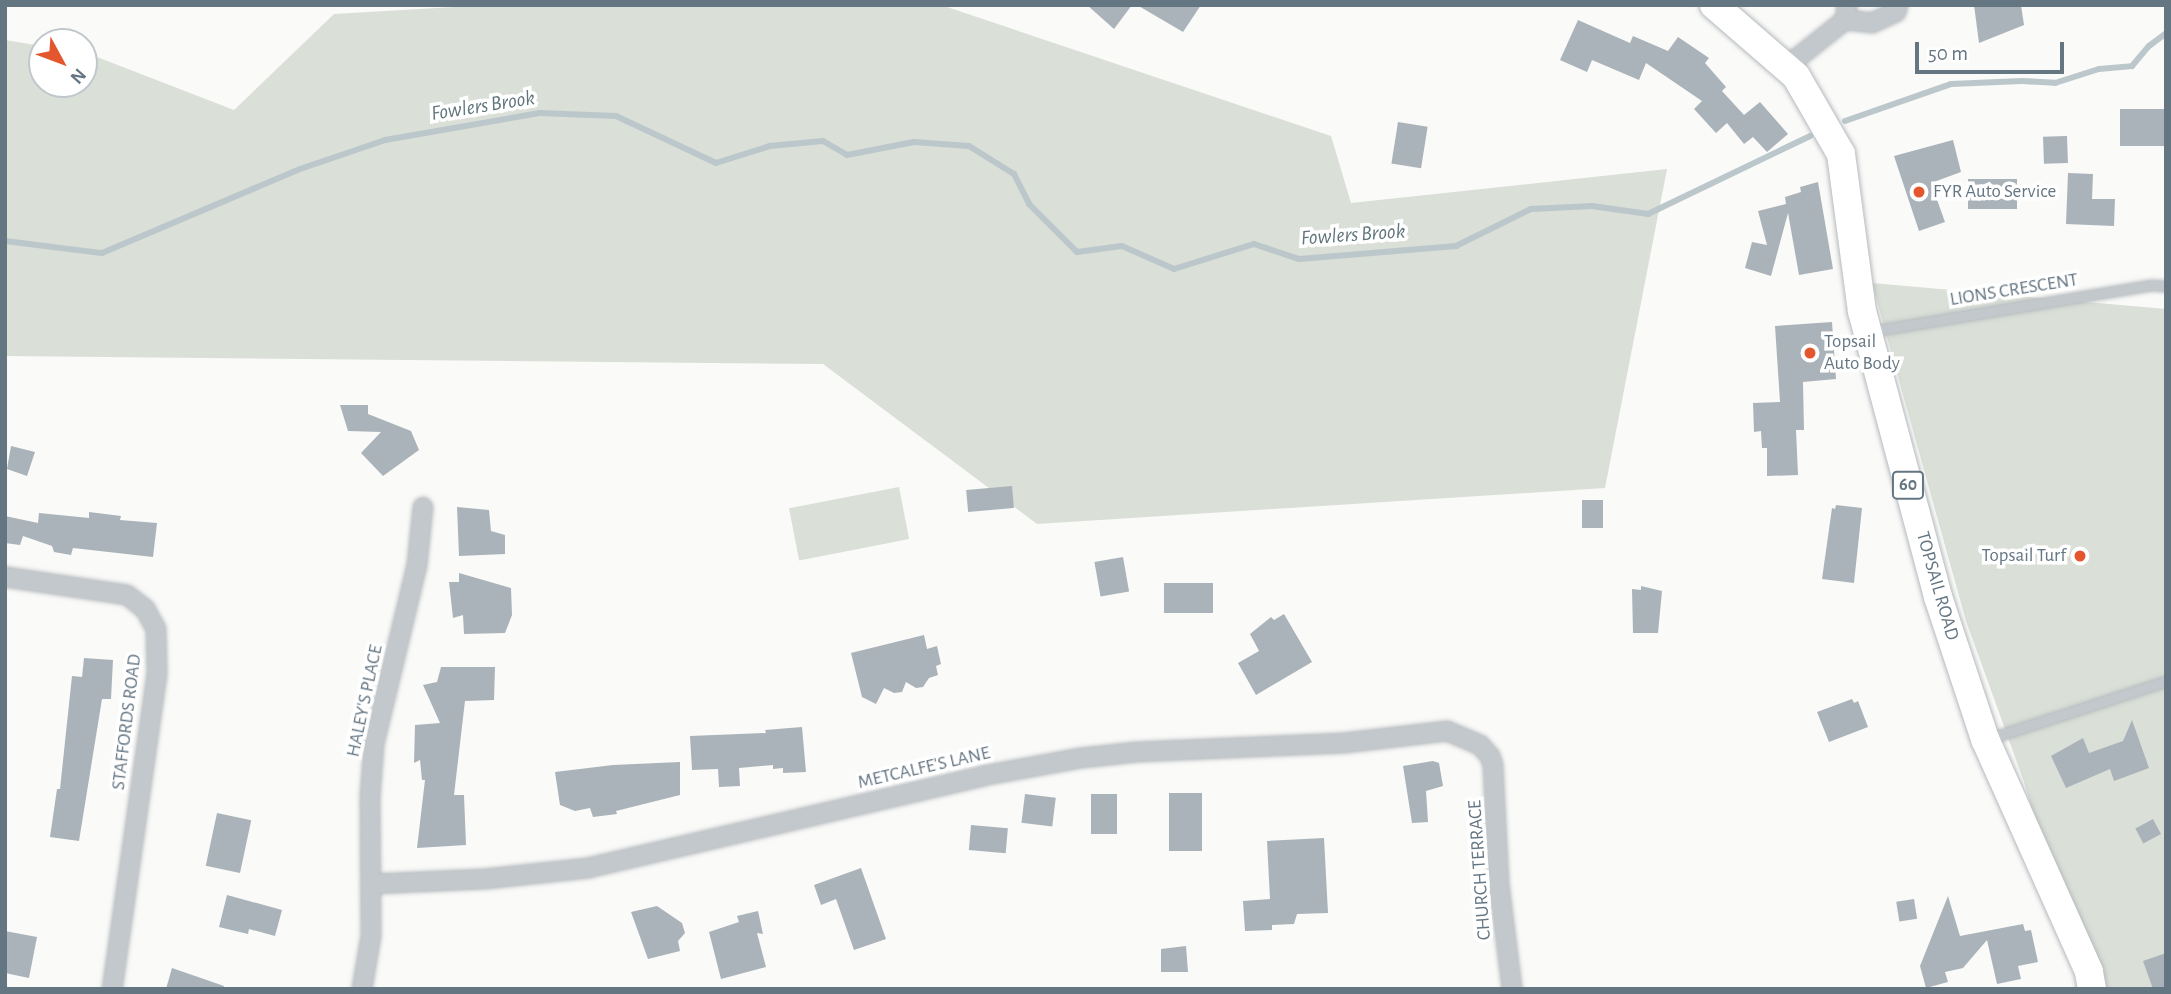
<!DOCTYPE html>
<style>
body{margin:0}
#map{position:relative;width:2171px;height:994px;overflow:hidden;background:#fafaf8;font-family:"Alegreya Sans",sans-serif}
div>[style]{position:absolute}
[style*='--x']{left:calc(var(--x)*1px);top:calc(var(--y)*1px);width:calc(var(--w)*1px);rotate:calc(var(--a)*1deg)}
.green>*{inset:0;background:#dadfd7;transform-origin:0 0}
.stream>*{height:6px;margin:-3px;padding:0 3px;transform-origin:3px;border-radius:3px;background:#bbc7cb}
.building>*{inset:0;background:#aab3b9;transform-origin:0 0}
.roads{filter:drop-shadow(0 0 2px #b5babe) drop-shadow(0 0 2px #b5babe)}
.service>*{height:9px;margin:-4.5px;padding:0 4.5px;transform-origin:4.5px;border-radius:4.5px;background:#c3c8cc}
.minor>*{height:18px;margin:-9px;padding:0 9px;transform-origin:9px;border-radius:9px;background:#c3c8cc}
.primary>*{height:28px;margin:-14px;padding:0 14px;transform-origin:14px;border-radius:14px;background:#fff}
.dots>*{width:19px;height:19px;translate:-50% -50%;box-sizing:border-box;border:4px solid #fff;border-radius:50%}
span{translate:-50% -50%;white-space:nowrap;text-align:center;line-height:1.15;-webkit-text-stroke:7px #fff;paint-order:stroke}
.shield-label span{padding:2px 5px;background:#fff;border:2px solid;border-radius:5px;-webkit-text-stroke-width:0}
.shield-label{font-size:18px;color:#657683;font-weight:700}
.poi-label{font-size:19px;color:#657683}
.left{translate:0 -50%;text-align:left}
.right{translate:-100% -50%;text-align:right}
.street-label{font-size:19px;color:#657683}
.water-label{font-size:21px;color:#60757c;font-style:italic}
.frame{position:absolute;inset:0;border:7px solid #657683;pointer-events:none}
.north{position:absolute;left:28px;top:28px;width:70px;height:70px;box-sizing:border-box;background:#fff;border:2px solid #c1c8cd;border-radius:50%;rotate:131deg;font-size:19px;font-weight:700;line-height:28px;text-align:center;color:#657683}
.north::after{content:'';display:block;margin:auto;width:24px;height:32px;background:#e4572e;clip-path:polygon(50% 0,100% 100%,50% 72%,0 100%)}
.scale{position:absolute;left:1915px;top:42px;width:149px;height:32px;box-sizing:border-box;border:4px solid #657683;border-top:0;padding-left:9px;font-size:21px;line-height:24px;white-space:nowrap;color:#657683;-webkit-text-stroke:5px #fff;paint-order:stroke}
</style>
<div id="map">
<div class="green">
<div style="clip-path:polygon(488px 5px,941px 5px,1331px 136px,1351px 203px,1667px 169px,1605px 488px,1037px 524px,823px 364px,5px 356px,5px 40px,42px 46px,42px 84px,84px 84px,84px 52px,234px 110px,334px 14px)"></div>
<div style="clip-path:polygon(1872px 283px,2166px 309px,2166px 989px,2085px 989px,2024px 782px,1966px 621px)"></div>
<div style="left:899px;top:487px;width:53px;height:112px;rotate:79deg"></div>
</div>
<div class="stream">
<div style="--x:1845;--y:121;--w:112;--a:-19.2"></div>
<div style="--x:1951;--y:84;--w:71;--a:-2.4"></div>
<div style="--x:2022;--y:81;--w:33;--a:3"></div>
<div style="--x:2055;--y:83;--w:46;--a:-17.7"></div>
<div style="--x:2099;--y:69;--w:33;--a:-5"></div>
<div style="--x:2132;--y:66;--w:26;--a:-50"></div>
<div style="--x:2149;--y:46;--w:21;--a:-37"></div>
<div style="--x:5;--y:241;--w:98;--a:7.1"></div>
<div style="--x:102;--y:253;--w:215;--a:-23"></div>
<div style="--x:300;--y:169;--w:90;--a:-18.8"></div>
<div style="--x:385;--y:140;--w:157;--a:-9.9"></div>
<div style="--x:540;--y:113;--w:76;--a:2.3"></div>
<div style="--x:616;--y:116;--w:110;--a:25.2"></div>
<div style="--x:716;--y:163;--w:57;--a:-17.5"></div>
<div style="--x:770;--y:146;--w:53;--a:-5.4"></div>
<div style="--x:823;--y:141;--w:28;--a:30"></div>
<div style="--x:847;--y:155;--w:68;--a:-11"></div>
<div style="--x:914;--y:142;--w:55;--a:4.2"></div>
<div style="--x:969;--y:146;--w:53;--a:31.9"></div>
<div style="--x:1014;--y:174;--w:34;--a:63"></div>
<div style="--x:1029;--y:204;--w:68;--a:45"></div>
<div style="--x:1077;--y:252;--w:45;--a:-7.6"></div>
<div style="--x:1122;--y:246;--w:57;--a:23.9"></div>
<div style="--x:1174;--y:269;--w:84;--a:-17.4"></div>
<div style="--x:1254;--y:244;--w:47;--a:18.4"></div>
<div style="--x:1299;--y:259;--w:158;--a:-4.7"></div>
<div style="--x:1456;--y:246;--w:84;--a:-26.3"></div>
<div style="--x:1531;--y:209;--w:61;--a:-2.8"></div>
<div style="--x:1592;--y:206;--w:57;--a:8.1"></div>
<div style="--x:1648;--y:214;--w:180;--a:-25.7"></div>
</div>
<div class="building">
<div style="clip-path:polygon(1087px 5px,1132px 5px,1114px 29px)"></div>
<div style="clip-path:polygon(1137px 5px,1201px 5px,1183px 32px)"></div>
<div style="clip-path:polygon(1974px 5px,2021px 5px,2024px 25px,1979px 43px)"></div>
<div style="clip-path:polygon(1578px 20px,1630px 43px,1633px 36px,1668px 51px,1678px 37px,1709px 58px,1705px 63px,1726px 87px,1722px 91px,1744px 115px,1760px 102px,1788px 134px,1767px 152px,1753px 137px,1744px 144px,1727px 123px,1716px 133px,1694px 109px,1702px 101px,1646px 63px,1639px 80px,1592px 60px,1587px 72px,1560px 60px)"></div>
<div style="left:2166px;top:109px;width:37px;height:46px;rotate:90deg"></div>
<div style="left:1398px;top:122px;width:30px;height:42px;rotate:9deg"></div>
<div style="left:2067px;top:136px;width:27px;height:24px;rotate:88deg"></div>
<div style="clip-path:polygon(1953px 140px,1961px 172px,1931px 183px,1945px 222px,1919px 231px,1894px 156px)"></div>
<div style="clip-path:polygon(2068px 173px,2093px 174px,2092px 199px,2115px 199px,2114px 226px,2066px 224px)"></div>
<div style="left:2017px;top:179px;width:30px;height:49px;rotate:90deg"></div>
<div style="clip-path:polygon(1818px 182px,1833px 269px,1799px 275px,1788px 213px,1771px 276px,1745px 268px,1752px 242px,1767px 245px,1758px 211px,1786px 204px,1785px 197px,1801px 192px,1800px 187px)"></div>
<div style="clip-path:polygon(1832px 322px,1836px 379px,1803px 382px,1804px 430px,1796px 430px,1798px 475px,1767px 476px,1767px 448px,1762px 448px,1761px 431px,1754px 432px,1753px 403px,1780px 402px,1775px 326px)"></div>
<div style="clip-path:polygon(340px 405px,368px 405px,368px 414px,411px 431px,419px 450px,383px 476px,361px 453px,381px 432px,348px 431px)"></div>
<div style="clip-path:polygon(11px 446px,35px 452px,27px 476px,7px 469px)"></div>
<div style="left:1012px;top:486px;width:22px;height:46px;rotate:85deg"></div>
<div style="left:1582px;top:500px;width:21px;height:28px"></div>
<div style="clip-path:polygon(1836px 505px,1862px 508px,1854px 583px,1822px 579px,1832px 508px,1835px 509px)"></div>
<div style="clip-path:polygon(457px 507px,489px 510px,491px 531px,505px 535px,505px 554px,459px 556px)"></div>
<div style="clip-path:polygon(89px 512px,121px 516px,120px 520px,157px 523px,153px 557px,73px 548px,71px 555px,54px 552px,52px 546px,23px 536px,20px 545px,5px 543px,5px 516px,38px 523px,39px 513px,89px 518px)"></div>
<div style="left:1123px;top:557px;width:35px;height:29px;rotate:80deg"></div>
<div style="clip-path:polygon(459px 573px,511px 588px,512px 615px,505px 633px,464px 634px,463px 615px,453px 618px,449px 582px,459px 582px)"></div>
<div style="left:1164px;top:583px;width:49px;height:30px"></div>
<div style="clip-path:polygon(1641px 586px,1662px 591px,1658px 633px,1633px 633px,1632px 589px,1641px 590px)"></div>
<div style="clip-path:polygon(1284px 614px,1312px 662px,1256px 695px,1238px 663px,1259px 651px,1250px 634px,1271px 617px,1274px 620px)"></div>
<div style="clip-path:polygon(924px 635px,927px 649px,937px 646px,941px 664px,936px 666px,938px 675px,929px 678px,923px 687px,916px 688px,906px 682px,902px 692px,894px 693px,884px 688px,876px 704px,862px 697px,851px 653px)"></div>
<div style="clip-path:polygon(84px 658px,113px 660px,111px 699px,102px 699px,79px 841px,50px 837px,57px 789px,60px 789px,72px 676px,82px 677px)"></div>
<div style="clip-path:polygon(441px 667px,495px 667px,494px 700px,465px 701px,454px 795px,464px 795px,466px 845px,417px 848px,425px 780px,422px 780px,420px 760px,414px 763px,415px 725px,440px 723px,423px 685px,437px 682px)"></div>
<div style="clip-path:polygon(1852px 699px,1854px 703px,1858px 701px,1868px 727px,1829px 742px,1817px 712px)"></div>
<div style="clip-path:polygon(2132px 720px,2149px 768px,2114px 781px,2110px 769px,2066px 788px,2051px 756px,2083px 738px,2089px 753px,2123px 741px)"></div>
<div style="clip-path:polygon(802px 727px,806px 772px,783px 773px,783px 768px,773px 769px,773px 765px,739px 768px,740px 786px,719px 787px,718px 769px,692px 770px,690px 736px,766px 733px,765px 730px)"></div>
<div style="clip-path:polygon(1433px 761px,1439px 763px,1443px 786px,1426px 791px,1428px 822px,1412px 823px,1403px 766px)"></div>
<div style="clip-path:polygon(680px 762px,680px 795px,616px 811px,617px 814px,593px 817px,590px 808px,575px 811px,560px 805px,555px 772px,613px 765px)"></div>
<div style="left:1169px;top:793px;width:33px;height:58px"></div>
<div style="left:1025px;top:794px;width:31px;height:29px;rotate:7deg"></div>
<div style="left:1091px;top:794px;width:26px;height:40px"></div>
<div style="left:217px;top:813px;width:35px;height:54px;rotate:12deg"></div>
<div style="left:2153px;top:819px;width:17px;height:20px;rotate:62deg"></div>
<div style="left:971px;top:825px;width:37px;height:25px;rotate:5deg"></div>
<div style="clip-path:polygon(1324px 838px,1328px 913px,1297px 914px,1294px 924px,1272px 925px,1272px 930px,1245px 931px,1243px 901px,1270px 899px,1267px 841px)"></div>
<div style="clip-path:polygon(861px 868px,886px 939px,854px 950px,836px 899px,821px 905px,814px 885px)"></div>
<div style="clip-path:polygon(227px 895px,282px 910px,275px 936px,249px 929px,248px 934px,219px 927px)"></div>
<div style="clip-path:polygon(1948px 896px,1960px 936px,2023px 924px,2025px 931px,2031px 930px,2038px 962px,2018px 966px,2021px 979px,1997px 984px,1987px 940px,1963px 968px,1945px 972px,1948px 982px,1926px 988px,1920px 966px)"></div>
<div style="left:1914px;top:899px;width:20px;height:18px;rotate:81deg"></div>
<div style="clip-path:polygon(657px 906px,682px 923px,685px 933px,678px 941px,680px 951px,648px 959px,631px 912px)"></div>
<div style="clip-path:polygon(758px 911px,763px 934px,757px 933px,766px 967px,721px 979px,709px 932px,739px 922px,737px 916px)"></div>
<div style="clip-path:polygon(5px 931px,37px 937px,29px 978px,5px 973px)"></div>
<div style="clip-path:polygon(1186px 946px,1188px 972px,1161px 972px,1161px 949px)"></div>
<div style="clip-path:polygon(2166px 953px,2166px 989px,2153px 989px,2143px 961px)"></div>
<div style="clip-path:polygon(172px 968px,224px 986px,223px 989px,166px 989px)"></div>
</div>
<div class="roads">
<div class="service">
<div style="--x:1873;--y:331;--w:282;--a:-9.4"></div>
<div style="--x:2151;--y:285;--w:15;--a:4"></div>
<div style="--x:1988;--y:739;--w:187;--a:-18"></div>
</div>
<div class="minor">
<div style="--x:1845;--y:20;--w:27;--a:6"></div>
<div style="--x:1872;--y:23;--w:26;--a:-25"></div>
<div style="--x:1896;--y:12;--w:7;--a:-74"></div>
<div style="--x:1786;--y:67;--w:75;--a:-38.5"></div>
<div style="--x:1845;--y:20;--w:15;--a:-82"></div>
<div style="--x:5;--y:577;--w:123;--a:8.4"></div>
<div style="--x:127;--y:595;--w:23;--a:38"></div>
<div style="--x:145;--y:609;--w:23;--a:61"></div>
<div style="--x:156;--y:629;--w:45;--a:88.7"></div>
<div style="--x:157;--y:674;--w:318;--a:98.1"></div>
<div style="--x:372;--y:884;--w:113;--a:-2.5"></div>
<div style="--x:485;--y:879;--w:104;--a:-6.1"></div>
<div style="--x:588;--y:868;--w:405;--a:-13.1"></div>
<div style="--x:982;--y:776;--w:101;--a:-10.3"></div>
<div style="--x:1081;--y:758;--w:56;--a:-6.1"></div>
<div style="--x:1137;--y:752;--w:207;--a:-2.5"></div>
<div style="--x:1344;--y:743;--w:104;--a:-6.6"></div>
<div style="--x:1447;--y:731;--w:36;--a:23"></div>
<div style="--x:1480;--y:745;--w:15;--a:48"></div>
<div style="--x:1490;--y:756;--w:9;--a:72"></div>
<div style="--x:1493;--y:765;--w:119;--a:87.1"></div>
<div style="--x:1499;--y:884;--w:106;--a:82.9"></div>
<div style="--x:362;--y:989;--w:54;--a:-80.4"></div>
<div style="--x:371;--y:936;--w:139;--a:-90.4"></div>
<div style="--x:370;--y:797;--w:53;--a:-85.7"></div>
<div style="--x:374;--y:744;--w:184;--a:-76.5"></div>
<div style="--x:417;--y:565;--w:58;--a:-84.1"></div>
</div>
<div class="primary">
<div style="--x:1714;--y:5;--w:108;--a:40.9"></div>
<div style="--x:1796;--y:76;--w:90;--a:60"></div>
<div style="--x:1841;--y:154;--w:158;--a:82.4"></div>
<div style="--x:1862;--y:311;--w:296;--a:75.1"></div>
<div style="--x:1938;--y:597;--w:150;--a:71.7"></div>
<div style="--x:1985;--y:739;--w:255;--a:65.9"></div>
<div style="--x:2089;--y:972;--w:17;--a:80"></div>
</div>
</div>
<div class="dots">
<div style="left:1919px;top:192px;background:#e4572e"></div>
<div style="left:1810px;top:353px;background:#e4572e"></div>
<div style="left:2080px;top:556px;background:#e4572e"></div>
</div>
<div class="shield-label">
<span style="left:1908px;top:485px">60</span>
</div>
<div class="poi-label">
<span class="left" style="left:1933px;top:192px">FYR Auto Service</span>
<span class="left" style="left:1824px;top:353px">Topsail<br>Auto Body</span>
<span class="right" style="left:2066px;top:556px">Topsail Turf</span>
</div>
<div class="street-label">
<span style="left:2014px;top:290px;rotate:-9deg">LIONS CRESCENT</span>
<span style="left:1937px;top:586px;rotate:74deg">TOPSAIL ROAD</span>
<span style="left:365px;top:701px;rotate:-78deg">HALEY'S PLACE</span>
<span style="left:127px;top:722px;rotate:-83deg">STAFFORDS ROAD</span>
<span style="left:924px;top:768px;rotate:-13deg">METCALFE'S LANE</span>
<span style="left:1480px;top:870px;rotate:-94deg">CHURCH TERRACE</span>
</div>
<div class="water-label">
<span style="left:483px;top:106px;rotate:-9deg">Fowlers Brook</span>
<span style="left:1353px;top:235px;rotate:-4deg">Fowlers Brook</span>
</div>
<div class="frame"></div>
<div class="north">N</div>
<div class="scale">50 m</div>
</div>
